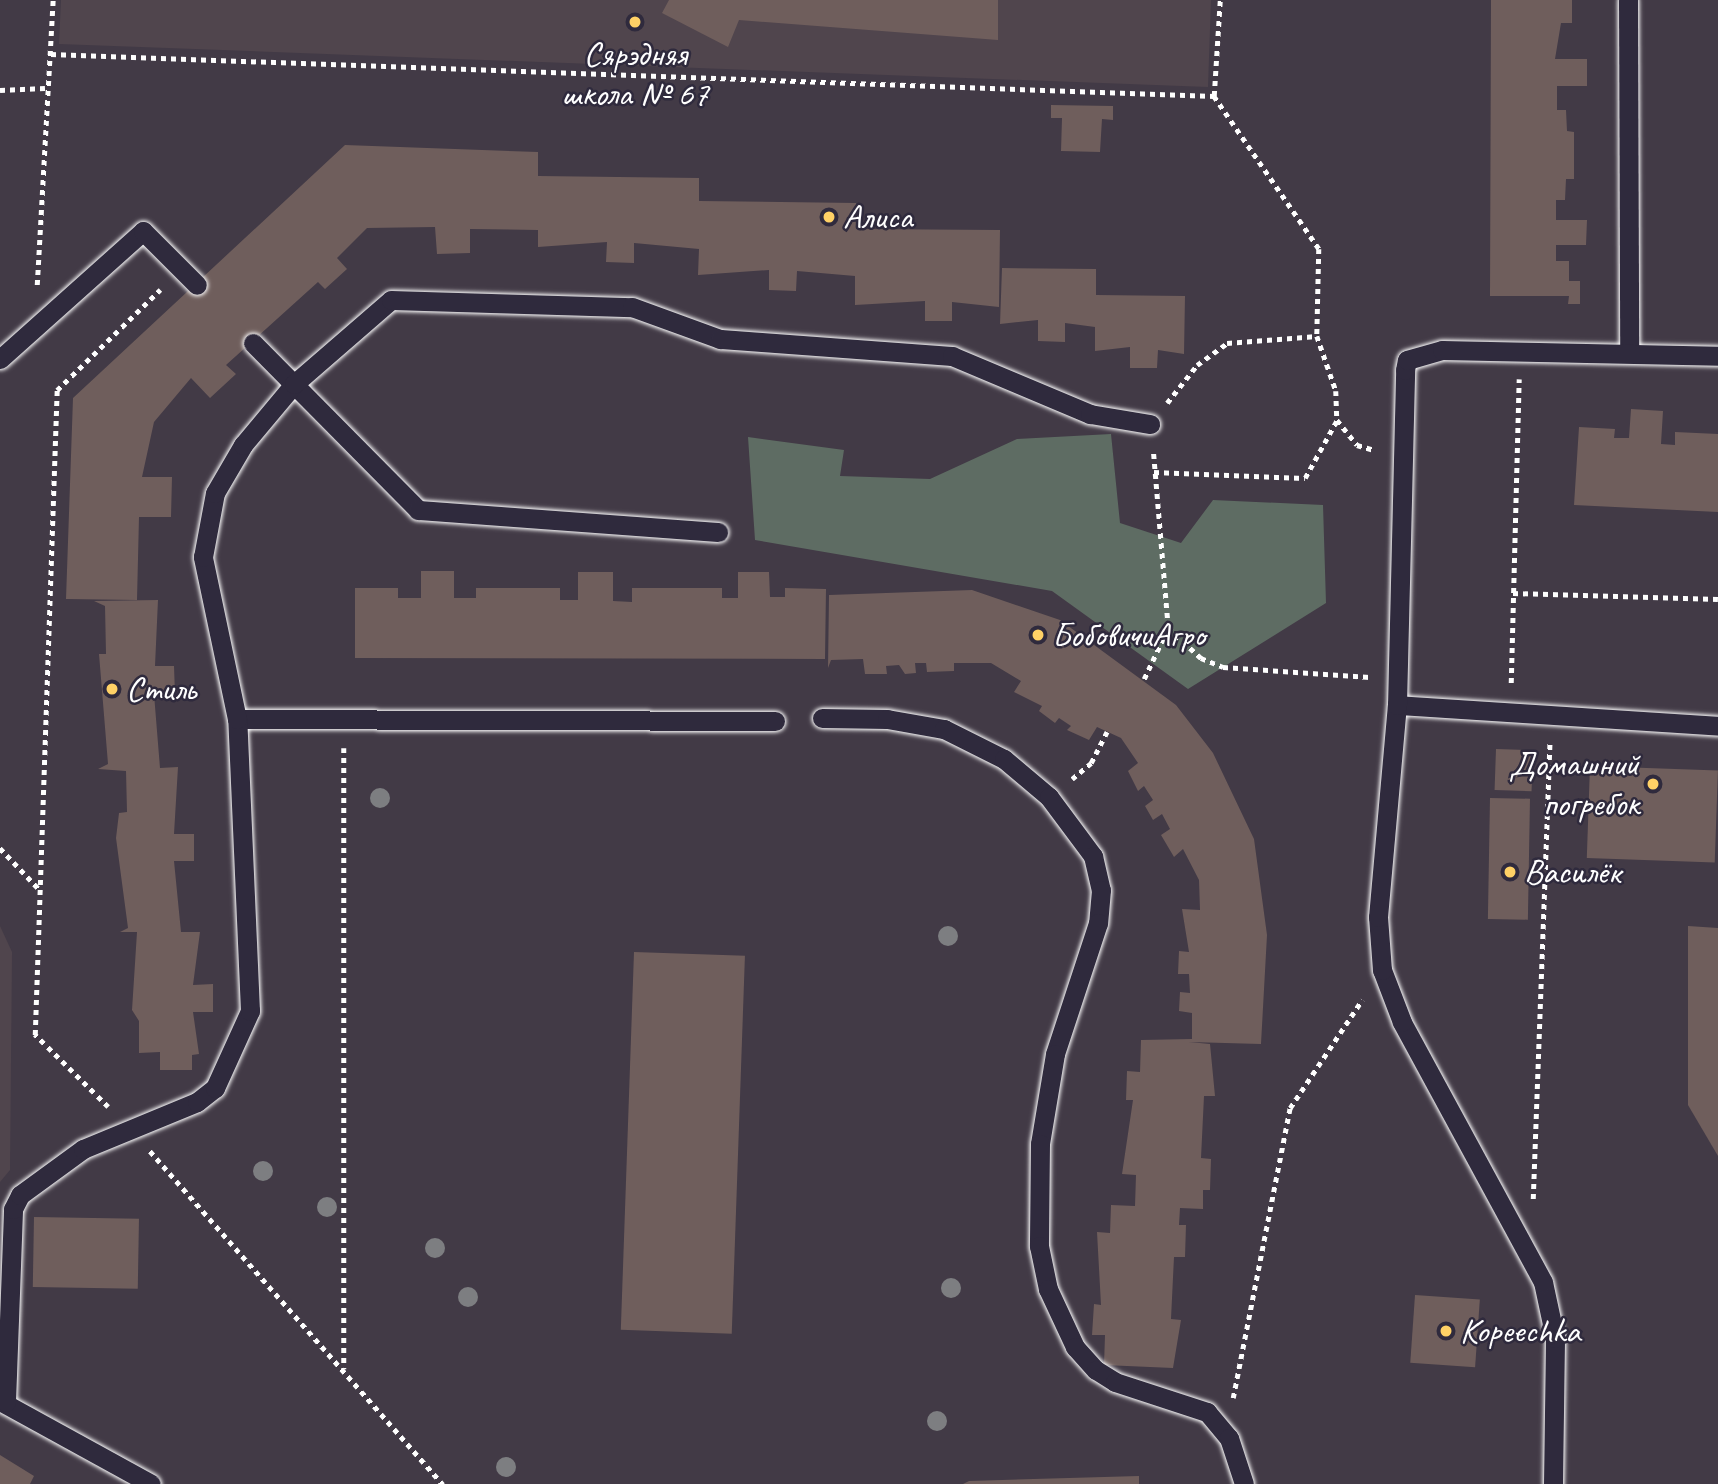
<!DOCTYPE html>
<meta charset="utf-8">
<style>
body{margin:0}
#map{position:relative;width:1718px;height:1484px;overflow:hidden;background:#423a46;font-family:Caveat,sans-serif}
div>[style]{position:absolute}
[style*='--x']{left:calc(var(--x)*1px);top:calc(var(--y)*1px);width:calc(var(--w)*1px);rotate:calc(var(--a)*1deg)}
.built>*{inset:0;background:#50454d}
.green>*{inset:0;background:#5e6c63}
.building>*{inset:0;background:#6f5e5c;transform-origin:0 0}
.path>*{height:4.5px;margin-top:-2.25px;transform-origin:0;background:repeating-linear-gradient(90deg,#fff 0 5px,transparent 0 10px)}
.roads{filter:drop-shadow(0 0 2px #fff) drop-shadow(0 0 2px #fff)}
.lane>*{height:19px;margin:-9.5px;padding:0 9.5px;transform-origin:9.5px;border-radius:9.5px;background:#2f2a3d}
.trees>*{width:20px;height:20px;margin:-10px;border-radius:50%;background:#7d7e81}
.dots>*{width:19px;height:19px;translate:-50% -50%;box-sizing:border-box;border:4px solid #2f2a3d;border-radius:50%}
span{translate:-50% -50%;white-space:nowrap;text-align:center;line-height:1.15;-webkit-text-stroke:5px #2f2a3d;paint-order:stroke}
.poi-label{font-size:35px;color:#fff}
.left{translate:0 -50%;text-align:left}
.right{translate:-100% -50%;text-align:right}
</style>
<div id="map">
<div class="built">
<div style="clip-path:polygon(61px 0,1211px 0,1208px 87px,59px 44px)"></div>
<div style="clip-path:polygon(0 926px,12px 952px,10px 1170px,0 1182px)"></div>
</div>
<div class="green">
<div style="clip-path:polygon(1111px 434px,1120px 523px,1181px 543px,1213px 500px,1323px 505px,1326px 603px,1188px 689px,1052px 591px,755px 540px,748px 437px,844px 450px,840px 476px,930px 479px,1017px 439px)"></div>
</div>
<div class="building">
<div style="clip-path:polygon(669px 0,998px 0,998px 40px,739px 20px,728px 47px,662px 13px)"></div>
<div style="clip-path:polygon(1491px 0,1572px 0,1572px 23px,1561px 23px,1555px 59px,1587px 59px,1587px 86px,1557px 86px,1557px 110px,1566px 110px,1567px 131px,1574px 132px,1574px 179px,1566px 179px,1565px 200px,1556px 200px,1556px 220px,1587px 220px,1586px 245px,1556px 245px,1556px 261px,1569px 261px,1569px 281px,1580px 281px,1580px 304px,1568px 304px,1569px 296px,1490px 296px)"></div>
<div style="clip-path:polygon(1051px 105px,1113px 106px,1113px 120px,1102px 119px,1100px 152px,1061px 151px,1062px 118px,1051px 118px)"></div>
<div style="clip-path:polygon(345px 145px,538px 152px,538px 176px,699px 178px,699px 201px,856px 203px,856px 229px,1000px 230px,999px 307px,952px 302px,952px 321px,925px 321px,925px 301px,855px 305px,855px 276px,797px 271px,796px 291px,769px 290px,769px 270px,698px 275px,699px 249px,634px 243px,634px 263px,606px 262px,607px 242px,538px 247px,538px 230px,470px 229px,470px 253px,437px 254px,435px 227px,367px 228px,337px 258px,347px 269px,325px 289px,318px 282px,226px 365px,236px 374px,210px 398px,191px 378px,154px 422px,142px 477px,172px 477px,171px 517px,139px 517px,137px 600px,66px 599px,73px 398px)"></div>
<div style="clip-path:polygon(1002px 268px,1096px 269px,1096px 295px,1185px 296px,1184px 354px,1158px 350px,1157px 368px,1130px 368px,1130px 347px,1095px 351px,1095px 327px,1065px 323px,1065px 342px,1038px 341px,1038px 320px,1000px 324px)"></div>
<div style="clip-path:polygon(1631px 409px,1663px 411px,1661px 444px,1675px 445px,1675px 432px,1718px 434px,1718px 512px,1574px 505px,1579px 427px,1615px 429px,1614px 438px,1629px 438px)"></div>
<div style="clip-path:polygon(421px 571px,454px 571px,454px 598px,476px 598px,476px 588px,560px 588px,560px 600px,578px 600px,578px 572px,613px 572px,613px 601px,632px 602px,632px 588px,722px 588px,722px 598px,738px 598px,738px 572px,769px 572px,770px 597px,785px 597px,785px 588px,826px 589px,825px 659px,355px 658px,355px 588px,398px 588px,398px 598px,421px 598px)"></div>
<div style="clip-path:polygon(972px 590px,1060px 620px,1176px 705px,1213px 753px,1254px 839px,1267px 935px,1261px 1044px,1189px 1042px,1210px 1044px,1215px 1096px,1204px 1096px,1201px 1158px,1211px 1159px,1210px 1190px,1203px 1190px,1203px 1209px,1180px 1208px,1179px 1225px,1186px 1225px,1185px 1257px,1174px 1257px,1171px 1319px,1181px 1320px,1173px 1368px,1104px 1365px,1105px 1335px,1092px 1335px,1094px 1304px,1101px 1305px,1097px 1232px,1110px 1233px,1111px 1205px,1135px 1206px,1136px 1175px,1122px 1174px,1133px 1100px,1126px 1100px,1127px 1071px,1140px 1072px,1141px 1040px,1192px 1039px,1192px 1013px,1179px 1011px,1180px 992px,1190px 993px,1189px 974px,1178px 974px,1179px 951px,1189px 952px,1182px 909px,1200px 910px,1199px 880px,1183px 849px,1174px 857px,1161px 835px,1170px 829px,1162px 814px,1153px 820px,1145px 806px,1153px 800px,1144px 786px,1138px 791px,1128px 771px,1138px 763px,1121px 738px,1097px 727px,1089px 740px,1067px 730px,1071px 726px,1059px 718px,1055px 723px,1039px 711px,1042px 706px,1014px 692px,1021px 681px,991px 663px,954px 663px,954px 671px,927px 672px,926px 663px,915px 663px,916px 673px,905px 674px,899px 665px,886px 666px,887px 674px,865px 674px,863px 659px,831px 660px,828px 668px,829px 595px)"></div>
<div style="clip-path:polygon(158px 600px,155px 666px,174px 666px,175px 694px,154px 694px,160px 768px,178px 767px,174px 834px,194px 834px,194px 861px,174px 861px,181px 932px,200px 932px,193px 985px,213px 984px,213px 1012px,193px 1012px,199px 1054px,192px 1055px,192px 1070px,160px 1070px,160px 1052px,139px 1053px,139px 1021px,132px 1010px,137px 932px,120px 932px,128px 928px,116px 838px,119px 813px,127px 812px,126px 771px,98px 769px,108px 764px,99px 654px,106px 654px,105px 606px,94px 601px)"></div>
<div style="left:1496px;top:749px;width:37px;height:41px;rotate:2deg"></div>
<div style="left:1590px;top:766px;width:128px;height:92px;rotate:2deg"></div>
<div style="left:1490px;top:798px;width:40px;height:121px;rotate:1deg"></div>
<div style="clip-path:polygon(1688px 926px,1718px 928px,1718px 1156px,1688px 1105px)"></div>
<div style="left:634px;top:952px;width:111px;height:378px;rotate:2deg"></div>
<div style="left:34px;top:1217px;width:105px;height:70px;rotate:1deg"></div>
<div style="left:1415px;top:1295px;width:65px;height:68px;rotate:4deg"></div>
<div style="clip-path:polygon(0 1455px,34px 1476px,30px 1484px,0 1484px)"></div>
<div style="clip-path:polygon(1139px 1476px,1139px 1484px,963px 1484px,969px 1481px)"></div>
</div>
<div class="path">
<div style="--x:51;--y:54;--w:1164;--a:2.07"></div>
<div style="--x:1214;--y:96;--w:186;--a:55.5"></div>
<div style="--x:1319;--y:249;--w:87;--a:91.3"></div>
<div style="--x:1317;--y:336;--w:58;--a:70.9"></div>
<div style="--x:1336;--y:391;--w:29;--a:88"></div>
<div style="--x:1337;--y:420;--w:32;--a:51"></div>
<div style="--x:1357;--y:445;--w:19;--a:16"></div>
<div style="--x:0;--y:90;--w:45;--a:-2.5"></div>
<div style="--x:1214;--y:96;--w:96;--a:-86.4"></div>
<div style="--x:37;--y:285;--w:285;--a:-86.8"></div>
<div style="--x:1167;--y:403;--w:48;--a:-51.7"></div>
<div style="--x:1197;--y:365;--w:37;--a:-36"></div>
<div style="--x:1227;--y:343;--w:90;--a:-4.4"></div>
<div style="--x:1154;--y:472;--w:151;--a:2.3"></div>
<div style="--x:1305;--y:478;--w:66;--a:-61.1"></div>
<div style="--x:1513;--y:593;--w:205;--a:1.7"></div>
<div style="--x:1168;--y:628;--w:45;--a:42.3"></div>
<div style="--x:1201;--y:658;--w:24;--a:22"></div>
<div style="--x:1223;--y:667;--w:147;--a:3.9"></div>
<div style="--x:1144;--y:679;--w:56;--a:-64.8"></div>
<div style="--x:1168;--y:628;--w:178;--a:-94.8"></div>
<div style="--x:1511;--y:683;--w:304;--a:-88.5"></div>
<div style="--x:344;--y:748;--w:621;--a:90"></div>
<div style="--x:1072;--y:779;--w:25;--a:-40"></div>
<div style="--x:1091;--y:763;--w:35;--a:-63"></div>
<div style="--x:0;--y:848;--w:58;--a:46.4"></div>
<div style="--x:108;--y:1107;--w:103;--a:-135.4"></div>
<div style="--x:35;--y:1035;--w:645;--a:-88.05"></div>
<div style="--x:57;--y:390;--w:144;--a:-44.2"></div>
<div style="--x:150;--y:1151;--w:444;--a:48.7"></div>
<div style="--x:1533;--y:1199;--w:457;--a:-87.9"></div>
<div style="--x:1233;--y:1398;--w:296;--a:-78.9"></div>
<div style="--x:1290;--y:1108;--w:130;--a:-56.3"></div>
</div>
<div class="roads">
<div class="lane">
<div style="--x:1628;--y:0;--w:351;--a:89.8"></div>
<div style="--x:253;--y:343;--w:235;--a:45.3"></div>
<div style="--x:418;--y:510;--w:301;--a:4.2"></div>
<div style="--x:0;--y:359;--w:192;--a:-41.8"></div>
<div style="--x:143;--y:231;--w:76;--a:45"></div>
<div style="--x:1397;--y:705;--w:322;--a:3.7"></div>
<div style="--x:822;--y:718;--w:65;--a:0.9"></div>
<div style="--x:887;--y:719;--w:58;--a:10"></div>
<div style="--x:944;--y:729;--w:67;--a:26.6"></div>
<div style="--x:1004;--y:759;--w:59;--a:40.2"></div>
<div style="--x:1049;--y:797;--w:74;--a:53.3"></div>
<div style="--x:1093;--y:856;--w:35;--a:77"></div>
<div style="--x:1101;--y:890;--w:33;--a:95"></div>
<div style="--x:1098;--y:923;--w:138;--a:108.2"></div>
<div style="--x:1055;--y:1054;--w:91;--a:99.5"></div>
<div style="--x:1040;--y:1144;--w:102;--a:90.6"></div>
<div style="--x:1039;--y:1246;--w:44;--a:78.2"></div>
<div style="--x:1048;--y:1289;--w:64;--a:65"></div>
<div style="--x:1075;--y:1347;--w:31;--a:48"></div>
<div style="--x:1096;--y:1370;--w:22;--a:32"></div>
<div style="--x:1115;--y:1382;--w:97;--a:18.1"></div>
<div style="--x:1207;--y:1412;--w:34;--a:50"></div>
<div style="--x:1229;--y:1438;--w:48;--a:71.9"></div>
<div style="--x:237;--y:719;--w:538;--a:0.21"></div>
<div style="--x:0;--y:1401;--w:172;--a:28.8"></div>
<div style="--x:6;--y:1402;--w:193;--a:-87.9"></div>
<div style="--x:13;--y:1209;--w:16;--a:-63"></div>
<div style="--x:20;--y:1195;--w:78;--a:-36.1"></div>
<div style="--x:83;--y:1149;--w:123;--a:-22.4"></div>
<div style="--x:197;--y:1102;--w:23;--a:-38"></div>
<div style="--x:215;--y:1088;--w:85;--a:-65.6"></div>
<div style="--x:250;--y:1011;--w:292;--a:-92.5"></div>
<div style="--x:237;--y:719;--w:166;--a:-101.9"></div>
<div style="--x:203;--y:557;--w:65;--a:-79.4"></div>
<div style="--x:215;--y:493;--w:56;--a:-59.7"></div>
<div style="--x:243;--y:445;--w:80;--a:-50.1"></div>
<div style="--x:294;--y:384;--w:128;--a:-40.9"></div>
<div style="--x:391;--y:300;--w:241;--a:1.7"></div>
<div style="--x:632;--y:307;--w:94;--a:20"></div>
<div style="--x:720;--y:339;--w:233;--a:4.2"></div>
<div style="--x:952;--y:356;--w:150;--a:22.8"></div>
<div style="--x:1090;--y:414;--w:61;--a:9.5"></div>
<div style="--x:1553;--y:1484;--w:146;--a:-89.2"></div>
<div style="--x:1555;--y:1338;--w:57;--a:-102.1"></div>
<div style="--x:1543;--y:1282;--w:296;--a:-118.5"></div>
<div style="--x:1402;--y:1022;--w:56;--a:-111"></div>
<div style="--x:1382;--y:970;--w:53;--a:-94.3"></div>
<div style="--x:1378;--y:917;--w:213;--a:-84.9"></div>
<div style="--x:1397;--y:705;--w:335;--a:-88.6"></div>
<div style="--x:1405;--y:370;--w:10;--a:-79"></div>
<div style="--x:1407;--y:360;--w:36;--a:-16"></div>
<div style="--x:1442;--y:350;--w:276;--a:1.2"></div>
</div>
</div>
<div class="trees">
<div style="left:380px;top:798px"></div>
<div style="left:948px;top:936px"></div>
<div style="left:263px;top:1171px"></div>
<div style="left:327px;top:1207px"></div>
<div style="left:435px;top:1248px"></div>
<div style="left:951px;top:1288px"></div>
<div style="left:468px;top:1297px"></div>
<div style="left:937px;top:1421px"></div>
<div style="left:506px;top:1467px"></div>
</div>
<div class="dots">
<div style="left:635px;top:22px;background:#ffd166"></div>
<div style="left:829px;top:217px;background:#ffd166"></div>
<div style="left:1038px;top:635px;background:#ffd166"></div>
<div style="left:112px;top:689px;background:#ffd166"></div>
<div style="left:1653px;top:784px;background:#ffd166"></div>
<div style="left:1510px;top:872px;background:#ffd166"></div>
<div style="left:1446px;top:1331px;background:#ffd166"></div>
</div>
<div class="poi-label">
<span style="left:635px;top:74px">Сярэдняя<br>школа № 67</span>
<span class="left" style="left:843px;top:217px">Алиса</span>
<span class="left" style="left:1052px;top:635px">БобовичиАгро</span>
<span class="left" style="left:126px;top:689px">Стиль</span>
<span class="right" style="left:1639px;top:784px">Домашний<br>погребок</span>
<span class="left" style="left:1524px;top:872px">Василёк</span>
<span class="left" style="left:1460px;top:1331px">Kopeechka</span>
</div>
</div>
